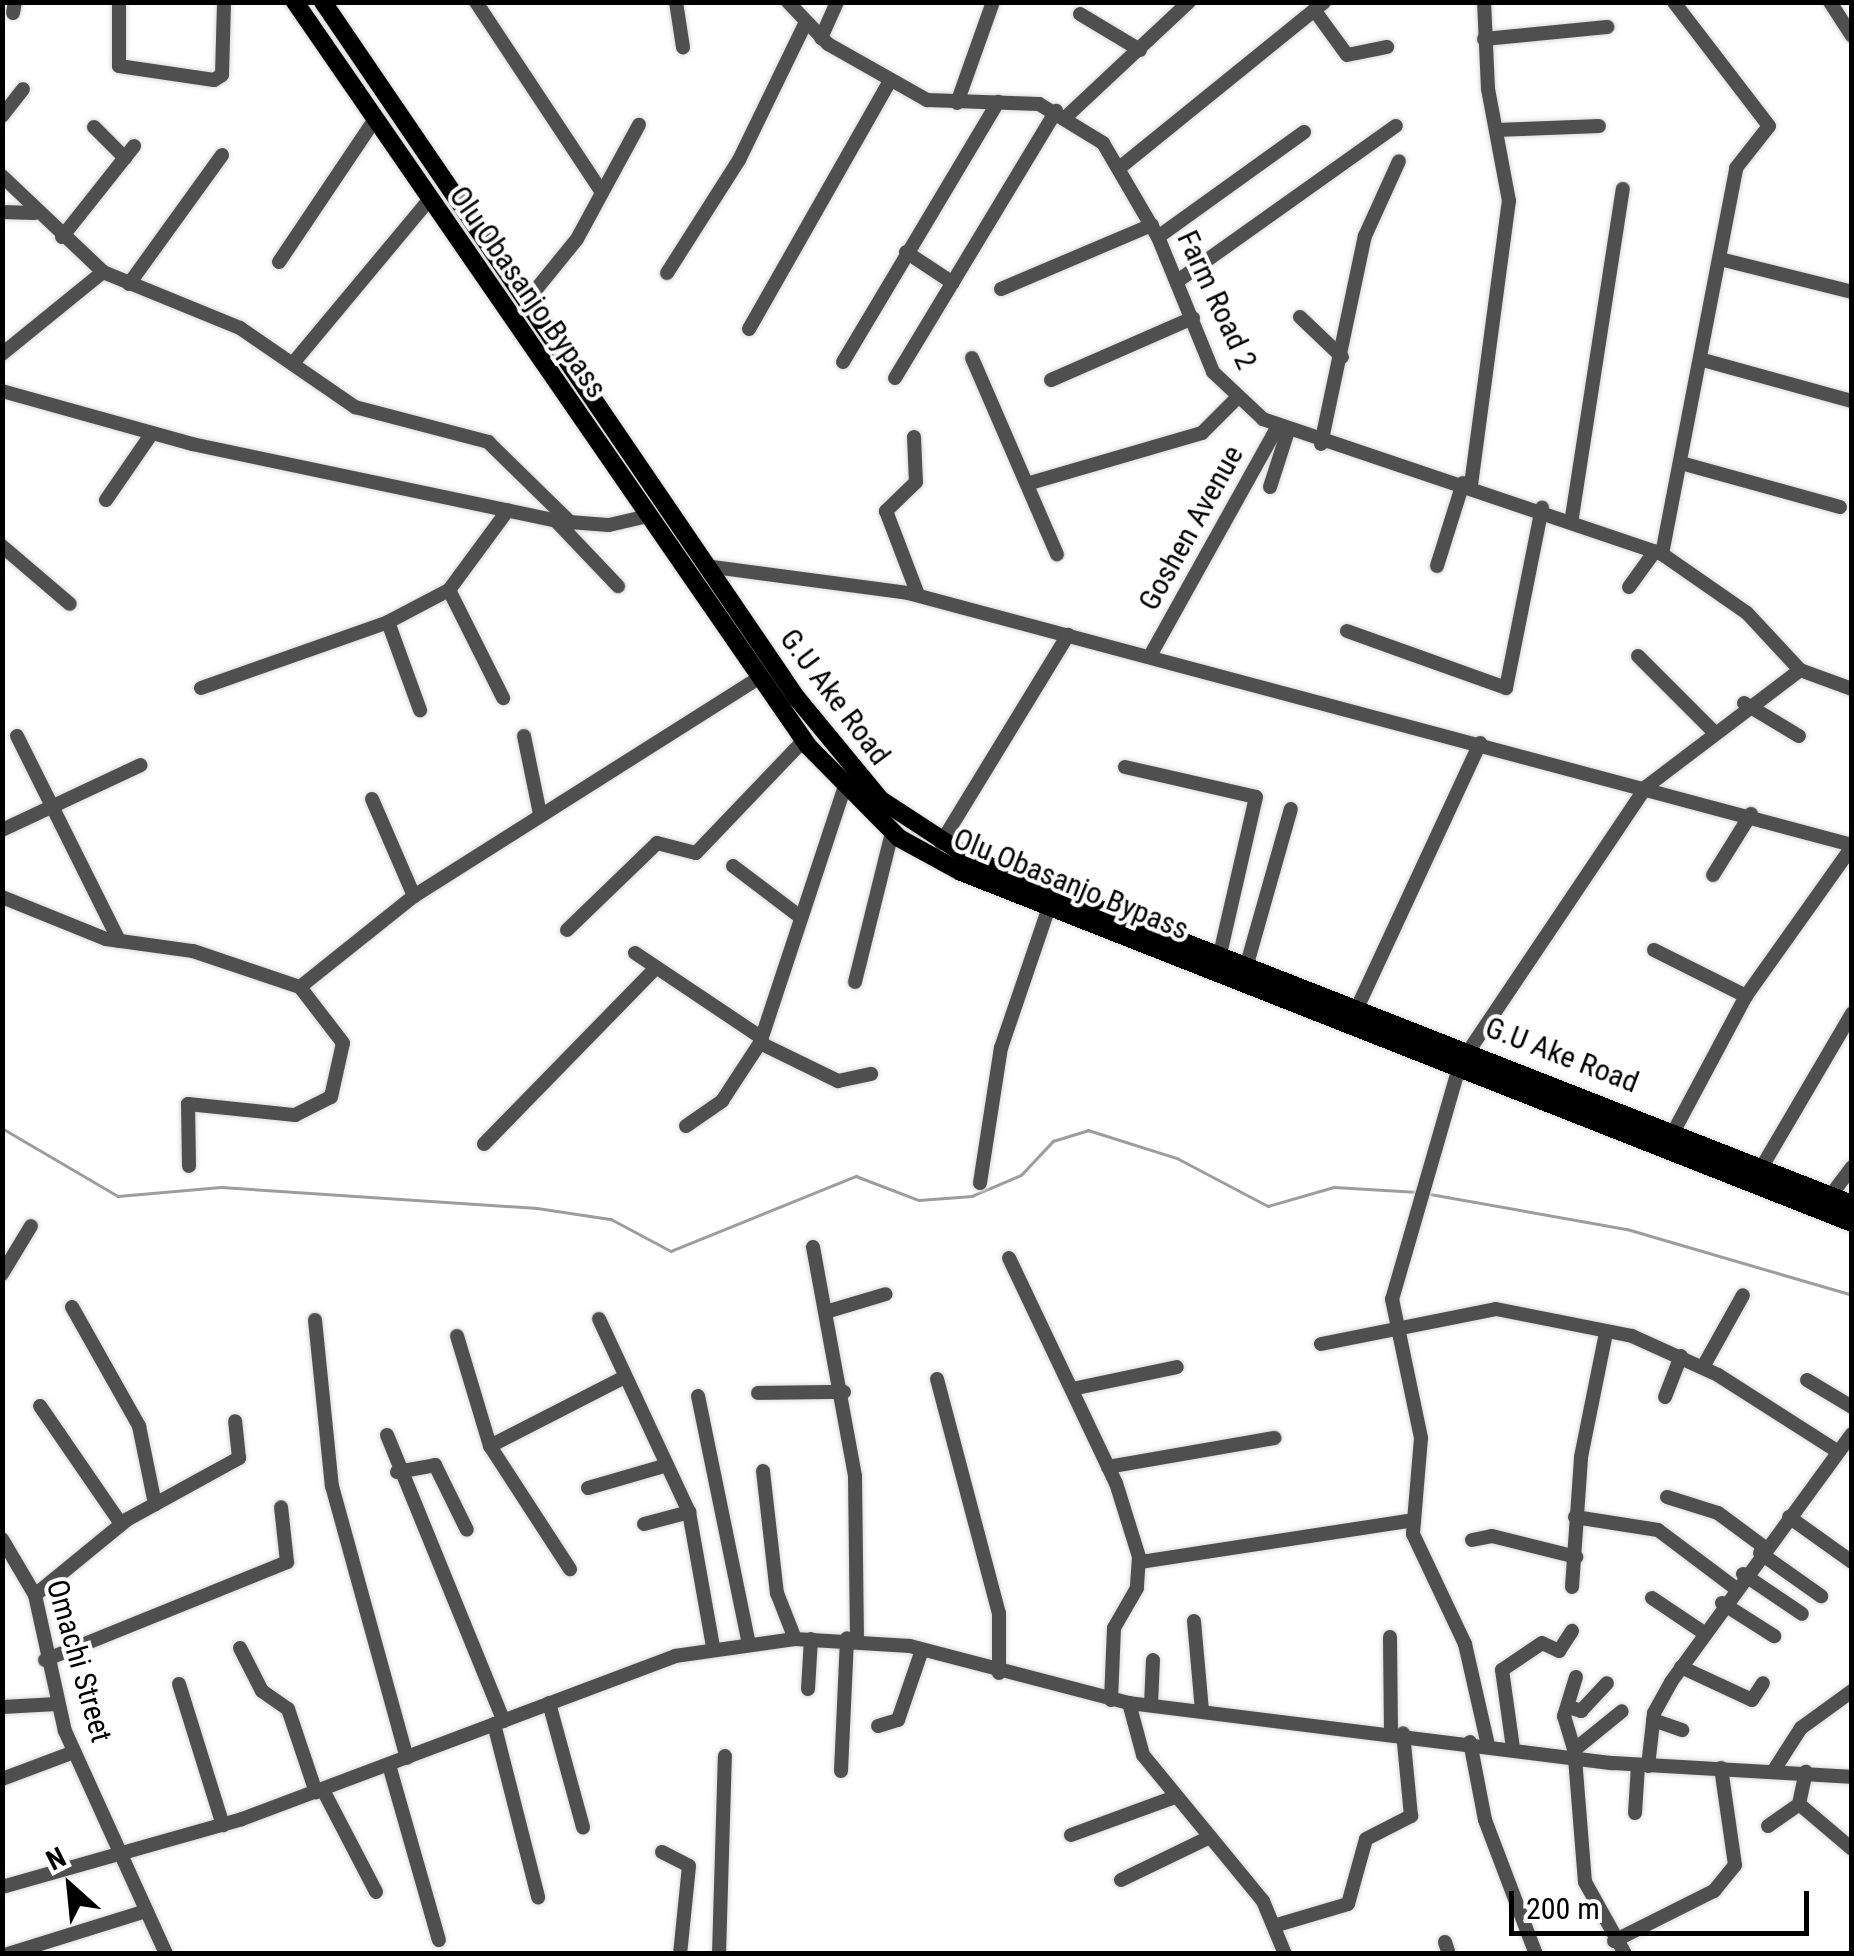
<!DOCTYPE html>
<style>
body{margin:0}
#map{position:relative;width:1854px;height:1956px;overflow:hidden;background:#fff;font-family:"Roboto Condensed",sans-serif}
div>[style]{position:absolute}
[style*='--x']{left:calc(var(--x)*1px);top:calc(var(--y)*1px);width:calc(var(--w)*1px);rotate:calc(var(--a)*1deg)}
.stream>*{height:2.5px;margin:-1.25px;padding:0 1.25px;transform-origin:1.25px;border-radius:1.25px;background:#9d9d9d}
.roads{filter:drop-shadow(0 0 2px #dbdbdb) drop-shadow(0 0 2px #dbdbdb)}
.minor>*{height:14px;margin:-7px;padding:0 7px;transform-origin:7px;border-radius:7px;background:#4f4f4f}
.major>*{height:18px;margin:-9px;padding:0 9px;transform-origin:9px;border-radius:9px;background:#000}
span{translate:-50% -50%;white-space:nowrap;text-align:center;line-height:1.15;-webkit-text-stroke:8px #fff;paint-order:stroke}
.street-label{font-size:30px;color:#000}
.frame{position:absolute;inset:0;border:5px solid #000;pointer-events:none}
.north{position:absolute;left:20px;top:1836px;width:100px;height:100px;-webkit-text-stroke:8px #fff;paint-order:stroke;rotate:333deg;font-size:28px;font-weight:700;line-height:40px;text-align:center;color:#000}
.north::after{content:'';display:block;margin:auto;width:35px;height:45px;background:#000;clip-path:polygon(50% 0,100% 100%,50% 72%,0 100%)}
.scale{position:absolute;left:1509px;top:1891px;width:300px;height:45px;box-sizing:border-box;border:5px solid #000;border-top:0;padding-left:12px;font-size:30px;line-height:35px;white-space:nowrap;color:#000;-webkit-text-stroke:8px #fff;paint-order:stroke}
</style>
<div id="map">
<div class="stream">
<div style="--x:2;--y:1128;--w:134;--a:30.4"></div>
<div style="--x:118;--y:1196;--w:103;--a:-5"></div>
<div style="--x:221;--y:1187;--w:317;--a:3.8"></div>
<div style="--x:537;--y:1208;--w:75;--a:8.5"></div>
<div style="--x:611;--y:1219;--w:68;--a:28.1"></div>
<div style="--x:671;--y:1251;--w:200;--a:-22.1"></div>
<div style="--x:856;--y:1176;--w:67;--a:20.9"></div>
<div style="--x:919;--y:1200;--w:53;--a:-4.3"></div>
<div style="--x:972;--y:1196;--w:53;--a:-23.2"></div>
<div style="--x:1021;--y:1175;--w:47;--a:-46.7"></div>
<div style="--x:1053;--y:1141;--w:37;--a:-17"></div>
<div style="--x:1088;--y:1130;--w:93;--a:17.5"></div>
<div style="--x:1177;--y:1158;--w:103;--a:27.8"></div>
<div style="--x:1268;--y:1206;--w:69;--a:-16.1"></div>
<div style="--x:1334;--y:1187;--w:84;--a:3.4"></div>
<div style="--x:1430;--y:1194;--w:200;--a:10.1"></div>
<div style="--x:1627;--y:1229;--w:234;--a:16.3"></div>
</div>
<div class="roads">
<div class="minor">
<div style="--x:119;--y:2;--w:64;--a:90"></div>
<div style="--x:119;--y:66;--w:96;--a:8.4"></div>
<div style="--x:214;--y:80;--w:9;--a:-32"></div>
<div style="--x:222;--y:75;--w:73;--a:-88.4"></div>
<div style="--x:476;--y:2;--w:223;--a:56.5"></div>
<div style="--x:676;--y:2;--w:46;--a:81.2"></div>
<div style="--x:788;--y:2;--w:58;--a:46.4"></div>
<div style="--x:828;--y:44;--w:114;--a:29.5"></div>
<div style="--x:927;--y:100;--w:112;--a:2"></div>
<div style="--x:1039;--y:104;--w:75;--a:31.4"></div>
<div style="--x:1103;--y:143;--w:109;--a:59.7"></div>
<div style="--x:1158;--y:237;--w:146;--a:67.8"></div>
<div style="--x:1213;--y:372;--w:69;--a:43.2"></div>
<div style="--x:1263;--y:419;--w:421;--a:18.7"></div>
<div style="--x:1662;--y:554;--w:103;--a:34.8"></div>
<div style="--x:1747;--y:613;--w:78;--a:47.1"></div>
<div style="--x:1800;--y:670;--w:55;--a:20.1"></div>
<div style="--x:1830;--y:2;--w:40;--a:57.1"></div>
<div style="--x:1315;--y:11;--w:54;--a:54"></div>
<div style="--x:1347;--y:55;--w:41;--a:-11.3"></div>
<div style="--x:13;--y:13;--w:11;--a:-80"></div>
<div style="--x:1080;--y:14;--w:70;--a:31"></div>
<div style="--x:821;--y:38;--w:39;--a:-66"></div>
<div style="--x:1484;--y:39;--w:124;--a:-5.6"></div>
<div style="--x:957;--y:103;--w:107;--a:-70.4"></div>
<div style="--x:2;--y:116;--w:34;--a:-52"></div>
<div style="--x:1067;--y:116;--w:167;--a:-43.1"></div>
<div style="--x:94;--y:127;--w:44;--a:45"></div>
<div style="--x:1497;--y:130;--w:102;--a:-2.2"></div>
<div style="--x:1123;--y:165;--w:259;--a:-39"></div>
<div style="--x:2;--y:176;--w:139;--a:43.5"></div>
<div style="--x:103;--y:272;--w:148;--a:22.2"></div>
<div style="--x:240;--y:328;--w:140;--a:34.5"></div>
<div style="--x:355;--y:407;--w:138;--a:14.7"></div>
<div style="--x:488;--y:442;--w:116;--a:44.3"></div>
<div style="--x:2;--y:212;--w:32;--a:2"></div>
<div style="--x:62;--y:237;--w:116;--a:-51.6"></div>
<div style="--x:1158;--y:237;--w:180;--a:-35.7"></div>
<div style="--x:906;--y:252;--w:56;--a:33.4"></div>
<div style="--x:1720;--y:259;--w:136;--a:14"></div>
<div style="--x:279;--y:262;--w:172;--a:-56.1"></div>
<div style="--x:667;--y:273;--w:134;--a:-57.5"></div>
<div style="--x:739;--y:160;--w:151;--a:-64.1"></div>
<div style="--x:1179;--y:280;--w:266;--a:-35.4"></div>
<div style="--x:129;--y:284;--w:159;--a:-54.2"></div>
<div style="--x:1001;--y:289;--w:164;--a:-23"></div>
<div style="--x:525;--y:303;--w:82;--a:-50.9"></div>
<div style="--x:577;--y:239;--w:130;--a:-61.5"></div>
<div style="--x:1300;--y:317;--w:58;--a:43.6"></div>
<div style="--x:749;--y:329;--w:285;--a:-60.4"></div>
<div style="--x:2;--y:354;--w:130;--a:-39.1"></div>
<div style="--x:972;--y:358;--w:214;--a:66.6"></div>
<div style="--x:1703;--y:360;--w:155;--a:15.4"></div>
<div style="--x:294;--y:362;--w:212;--a:-50.2"></div>
<div style="--x:843;--y:362;--w:303;--a:-59.2"></div>
<div style="--x:895;--y:378;--w:312;--a:-58.9"></div>
<div style="--x:1051;--y:380;--w:155;--a:-23.6"></div>
<div style="--x:2;--y:391;--w:197;--a:15.6"></div>
<div style="--x:192;--y:444;--w:372;--a:11.9"></div>
<div style="--x:556;--y:521;--w:53;--a:4.3"></div>
<div style="--x:609;--y:525;--w:40;--a:-13"></div>
<div style="--x:914;--y:437;--w:45;--a:87.5"></div>
<div style="--x:916;--y:482;--w:42;--a:136"></div>
<div style="--x:886;--y:511;--w:90;--a:69.1"></div>
<div style="--x:1321;--y:444;--w:213;--a:-78.1"></div>
<div style="--x:1365;--y:236;--w:82;--a:-65.6"></div>
<div style="--x:1681;--y:463;--w:165;--a:15.5"></div>
<div style="--x:1030;--y:483;--w:179;--a:-16.2"></div>
<div style="--x:1202;--y:433;--w:48;--a:-45"></div>
<div style="--x:1471;--y:485;--w:287;--a:-82.4"></div>
<div style="--x:1509;--y:201;--w:114;--a:-100.6"></div>
<div style="--x:1488;--y:89;--w:87;--a:-92.6"></div>
<div style="--x:1270;--y:487;--w:59;--a:-72.2"></div>
<div style="--x:106;--y:500;--w:81;--a:-55.5"></div>
<div style="--x:1572;--y:517;--w:332;--a:-81.2"></div>
<div style="--x:556;--y:521;--w:90;--a:46.4"></div>
<div style="--x:2;--y:546;--w:89;--a:40.5"></div>
<div style="--x:1662;--y:554;--w:393;--a:-79.1"></div>
<div style="--x:1736;--y:168;--w:53;--a:-51.8"></div>
<div style="--x:1769;--y:126;--w:156;--a:-127.5"></div>
<div style="--x:706;--y:566;--w:204;--a:7.6"></div>
<div style="--x:908;--y:593;--w:977;--a:14.95"></div>
<div style="--x:1437;--y:566;--w:87;--a:-72.6"></div>
<div style="--x:1629;--y:587;--w:44;--a:-54.2"></div>
<div style="--x:449;--y:590;--w:121;--a:63.4"></div>
<div style="--x:388;--y:622;--w:94;--a:70"></div>
<div style="--x:1347;--y:631;--w:169;--a:19.7"></div>
<div style="--x:1506;--y:688;--w:184;--a:-78.7"></div>
<div style="--x:1150;--y:656;--w:263;--a:-60.9"></div>
<div style="--x:1638;--y:656;--w:105;--a:45"></div>
<div style="--x:201;--y:688;--w:198;--a:-19.4"></div>
<div style="--x:388;--y:622;--w:69;--a:-27.7"></div>
<div style="--x:449;--y:590;--w:99;--a:-53.6"></div>
<div style="--x:1744;--y:703;--w:64;--a:31"></div>
<div style="--x:17;--y:736;--w:229;--a:63.5"></div>
<div style="--x:524;--y:736;--w:80;--a:78.4"></div>
<div style="--x:1125;--y:767;--w:134;--a:12.9"></div>
<div style="--x:1256;--y:797;--w:161;--a:102.9"></div>
<div style="--x:372;--y:799;--w:106;--a:66.6"></div>
<div style="--x:414;--y:896;--w:409;--a:-32.3"></div>
<div style="--x:2;--y:830;--w:153;--a:-25.1"></div>
<div style="--x:941;--y:843;--w:244;--a:-58.6"></div>
<div style="--x:733;--y:866;--w:83;--a:37.1"></div>
<div style="--x:1713;--y:875;--w:72;--a:-58.1"></div>
<div style="--x:2;--y:897;--w:112;--a:22"></div>
<div style="--x:106;--y:939;--w:88;--a:7.9"></div>
<div style="--x:193;--y:951;--w:113;--a:18.6"></div>
<div style="--x:567;--y:930;--w:125;--a:-44"></div>
<div style="--x:657;--y:843;--w:40;--a:14.4"></div>
<div style="--x:696;--y:853;--w:156;--a:-46.3"></div>
<div style="--x:1654;--y:950;--w:103;--a:26.6"></div>
<div style="--x:635;--y:953;--w:153;--a:33.8"></div>
<div style="--x:1247;--y:964;--w:161;--a:-74.2"></div>
<div style="--x:855;--y:982;--w:154;--a:-76.1"></div>
<div style="--x:1358;--y:1006;--w:290;--a:-65.1"></div>
<div style="--x:760;--y:1043;--w:87;--a:26"></div>
<div style="--x:838;--y:1081;--w:34;--a:-12"></div>
<div style="--x:1470;--y:1049;--w:316;--a:-56.1"></div>
<div style="--x:1646;--y:787;--w:193;--a:-37.2"></div>
<div style="--x:1460;--y:1064;--w:245;--a:106.1"></div>
<div style="--x:1392;--y:1299;--w:142;--a:78.2"></div>
<div style="--x:1421;--y:1438;--w:96;--a:94.8"></div>
<div style="--x:1413;--y:1534;--w:122;--a:64.7"></div>
<div style="--x:1465;--y:1644;--w:104;--a:77.2"></div>
<div style="--x:686;--y:1126;--w:44;--a:-34.8"></div>
<div style="--x:722;--y:1101;--w:69;--a:-56.8"></div>
<div style="--x:760;--y:1043;--w:268;--a:-71.7"></div>
<div style="--x:1675;--y:1129;--w:151;--a:-61.9"></div>
<div style="--x:1746;--y:996;--w:183;--a:-54.6"></div>
<div style="--x:484;--y:1144;--w:246;--a:-45.7"></div>
<div style="--x:1763;--y:1165;--w:176;--a:-59.6"></div>
<div style="--x:189;--y:1166;--w:62;--a:-90.9"></div>
<div style="--x:188;--y:1104;--w:108;--a:5.9"></div>
<div style="--x:295;--y:1115;--w:40;--a:-26.6"></div>
<div style="--x:331;--y:1097;--w:55;--a:-77.5"></div>
<div style="--x:343;--y:1043;--w:71;--a:-127.5"></div>
<div style="--x:300;--y:987;--w:146;--a:-38.6"></div>
<div style="--x:980;--y:1183;--w:137;--a:-81.2"></div>
<div style="--x:1001;--y:1048;--w:149;--a:-71.2"></div>
<div style="--x:1831;--y:1195;--w:35;--a:-53"></div>
<div style="--x:813;--y:1247;--w:233;--a:79.6"></div>
<div style="--x:855;--y:1476;--w:162;--a:89.3"></div>
<div style="--x:1009;--y:1258;--w:249;--a:64.6"></div>
<div style="--x:1116;--y:1483;--w:77;--a:72.7"></div>
<div style="--x:1139;--y:1557;--w:31;--a:94"></div>
<div style="--x:1137;--y:1588;--w:46;--a:119.9"></div>
<div style="--x:1114;--y:1628;--w:72;--a:92.4"></div>
<div style="--x:2;--y:1274;--w:56;--a:-58.9"></div>
<div style="--x:72;--y:1307;--w:137;--a:60.6"></div>
<div style="--x:139;--y:1426;--w:80;--a:78.4"></div>
<div style="--x:829;--y:1311;--w:59;--a:-16.6"></div>
<div style="--x:599;--y:1319;--w:213;--a:65"></div>
<div style="--x:689;--y:1512;--w:137;--a:79.9"></div>
<div style="--x:315;--y:1320;--w:167;--a:84.2"></div>
<div style="--x:332;--y:1486;--w:282;--a:74.6"></div>
<div style="--x:457;--y:1336;--w:115;--a:73.3"></div>
<div style="--x:490;--y:1446;--w:147;--a:57"></div>
<div style="--x:1321;--y:1344;--w:178;--a:-11.3"></div>
<div style="--x:1496;--y:1309;--w:139;--a:11.2"></div>
<div style="--x:1632;--y:1336;--w:94;--a:24.4"></div>
<div style="--x:1718;--y:1375;--w:141;--a:32.6"></div>
<div style="--x:1703;--y:1367;--w:82;--a:-60.9"></div>
<div style="--x:937;--y:1379;--w:242;--a:75.2"></div>
<div style="--x:999;--y:1613;--w:60;--a:90"></div>
<div style="--x:1807;--y:1380;--w:52;--a:31"></div>
<div style="--x:1072;--y:1389;--w:107;--a:-11.8"></div>
<div style="--x:758;--y:1393;--w:86;--a:-0.7"></div>
<div style="--x:698;--y:1396;--w:253;--a:78.4"></div>
<div style="--x:1665;--y:1397;--w:44;--a:-68.7"></div>
<div style="--x:40;--y:1406;--w:143;--a:55.5"></div>
<div style="--x:387;--y:1435;--w:309;--a:67.8"></div>
<div style="--x:490;--y:1446;--w:147;--a:-27.1"></div>
<div style="--x:1108;--y:1467;--w:169;--a:-9.9"></div>
<div style="--x:763;--y:1471;--w:123;--a:83.5"></div>
<div style="--x:777;--y:1593;--w:49;--a:68.6"></div>
<div style="--x:397;--y:1472;--w:39;--a:-10"></div>
<div style="--x:435;--y:1465;--w:72;--a:63.8"></div>
<div style="--x:588;--y:1488;--w:79;--a:-16.1"></div>
<div style="--x:1667;--y:1497;--w:53;--a:17.4"></div>
<div style="--x:1718;--y:1513;--w:57;--a:36.5"></div>
<div style="--x:1575;--y:1517;--w:84;--a:8.9"></div>
<div style="--x:1658;--y:1530;--w:95;--a:36.9"></div>
<div style="--x:1789;--y:1517;--w:77;--a:35.5"></div>
<div style="--x:644;--y:1524;--w:47;--a:-14.9"></div>
<div style="--x:2;--y:1539;--w:65;--a:59.5"></div>
<div style="--x:35;--y:1595;--w:139;--a:77.6"></div>
<div style="--x:65;--y:1731;--w:245;--a:65.6"></div>
<div style="--x:1472;--y:1540;--w:20;--a:-11"></div>
<div style="--x:1492;--y:1536;--w:87;--a:14"></div>
<div style="--x:1760;--y:1553;--w:75;--a:35.2"></div>
<div style="--x:1140;--y:1562;--w:277;--a:-8.7"></div>
<div style="--x:1743;--y:1574;--w:71;--a:34.1"></div>
<div style="--x:1572;--y:1587;--w:130;--a:-86"></div>
<div style="--x:1581;--y:1457;--w:126;--a:-78.6"></div>
<div style="--x:35;--y:1595;--w:120;--a:-39.3"></div>
<div style="--x:128;--y:1519;--w:127;--a:-28.8"></div>
<div style="--x:239;--y:1458;--w:37;--a:-96"></div>
<div style="--x:1652;--y:1598;--w:63;--a:33.9"></div>
<div style="--x:1722;--y:1603;--w:62;--a:32.4"></div>
<div style="--x:1194;--y:1621;--w:89;--a:84.9"></div>
<div style="--x:1390;--y:1637;--w:95;--a:89.4"></div>
<div style="--x:240;--y:1648;--w:48;--a:62.9"></div>
<div style="--x:262;--y:1691;--w:32;--a:35"></div>
<div style="--x:288;--y:1709;--w:88;--a:71.4"></div>
<div style="--x:45;--y:1660;--w:261;--a:-22"></div>
<div style="--x:287;--y:1562;--w:55;--a:-96.2"></div>
<div style="--x:1681;--y:1667;--w:78;--a:24.9"></div>
<div style="--x:1752;--y:1700;--w:20;--a:-57"></div>
<div style="--x:1576;--y:1677;--w:41;--a:107.1"></div>
<div style="--x:1564;--y:1716;--w:45;--a:73.2"></div>
<div style="--x:179;--y:1684;--w:148;--a:72.7"></div>
<div style="--x:808;--y:1689;--w:50;--a:-86.6"></div>
<div style="--x:549;--y:1703;--w:129;--a:74.7"></div>
<div style="--x:1129;--y:1703;--w:54;--a:74.9"></div>
<div style="--x:1143;--y:1755;--w:189;--a:50.6"></div>
<div style="--x:1263;--y:1901;--w:57;--a:67.5"></div>
<div style="--x:1151;--y:1705;--w:45;--a:-87.5"></div>
<div style="--x:2;--y:1707;--w:55;--a:-3.1"></div>
<div style="--x:1569;--y:1707;--w:13;--a:18"></div>
<div style="--x:1581;--y:1711;--w:38;--a:-47"></div>
<div style="--x:1653;--y:1720;--w:31;--a:19"></div>
<div style="--x:494;--y:1724;--w:179;--a:75.7"></div>
<div style="--x:878;--y:1726;--w:21;--a:-17"></div>
<div style="--x:898;--y:1720;--w:74;--a:-71.1"></div>
<div style="--x:1470;--y:1742;--w:79;--a:79.1"></div>
<div style="--x:1485;--y:1820;--w:143;--a:69.2"></div>
<div style="--x:1579;--y:1746;--w:55;--a:-39.1"></div>
<div style="--x:1513;--y:1748;--w:79;--a:-98"></div>
<div style="--x:1502;--y:1670;--w:48;--a:-34"></div>
<div style="--x:1542;--y:1643;--w:19;--a:25"></div>
<div style="--x:1559;--y:1651;--w:24;--a:-57"></div>
<div style="--x:1575;--y:1758;--w:124;--a:85.4"></div>
<div style="--x:1585;--y:1882;--w:82;--a:60.9"></div>
<div style="--x:389;--y:1765;--w:182;--a:74.1"></div>
<div style="--x:1648;--y:1766;--w:53;--a:-83.5"></div>
<div style="--x:1654;--y:1713;--w:35;--a:-61"></div>
<div style="--x:1671;--y:1682;--w:307;--a:-53.9"></div>
<div style="--x:1774;--y:1770;--w:50;--a:-57.3"></div>
<div style="--x:1801;--y:1728;--w:63;--a:-36"></div>
<div style="--x:841;--y:1771;--w:133;--a:-87.4"></div>
<div style="--x:2;--y:1779;--w:77;--a:-20.6"></div>
<div style="--x:323;--y:1790;--w:115;--a:62.5"></div>
<div style="--x:1799;--y:1804;--w:70;--a:40.3"></div>
<div style="--x:1635;--y:1813;--w:48;--a:-86.4"></div>
<div style="--x:1768;--y:1826;--w:38;--a:-35"></div>
<div style="--x:1799;--y:1804;--w:33;--a:-78"></div>
<div style="--x:1071;--y:1835;--w:111;--a:-20.1"></div>
<div style="--x:662;--y:1852;--w:30;--a:27"></div>
<div style="--x:689;--y:1866;--w:88;--a:95.8"></div>
<div style="--x:1121;--y:1880;--w:99;--a:-25.8"></div>
<div style="--x:2;--y:1887;--w:249;--a:-15.8"></div>
<div style="--x:242;--y:1819;--w:463;--a:-20.6"></div>
<div style="--x:675;--y:1656;--w:121;--a:-8.1"></div>
<div style="--x:795;--y:1639;--w:115;--a:3.5"></div>
<div style="--x:910;--y:1646;--w:226;--a:14.6"></div>
<div style="--x:1129;--y:1703;--w:486;--a:7.1"></div>
<div style="--x:1611;--y:1763;--w:241;--a:3.3"></div>
<div style="--x:1277;--y:1925;--w:74;--a:-16.5"></div>
<div style="--x:1348;--y:1904;--w:67;--a:-74.5"></div>
<div style="--x:1366;--y:1839;--w:51;--a:-27.1"></div>
<div style="--x:1411;--y:1816;--w:83;--a:-95.5"></div>
<div style="--x:1614;--y:1941;--w:112;--a:-26.6"></div>
<div style="--x:1714;--y:1891;--w:33;--a:-51"></div>
<div style="--x:1735;--y:1865;--w:98;--a:-98.2"></div>
<div style="--x:1445;--y:1942;--w:13;--a:72"></div>
<div style="--x:8;--y:1954;--w:145;--a:-17.3"></div>
<div style="--x:719;--y:1954;--w:198;--a:-88.3"></div>
</div>
<div class="major">
<div style="--x:295;--y:2;--w:904;--a:55.41"></div>
<div style="--x:808;--y:746;--w:129;--a:45.3"></div>
<div style="--x:899;--y:838;--w:71;--a:28.7"></div>
<div style="--x:961;--y:872;--w:958;--a:21.5"></div>
<div style="--x:323;--y:2;--w:841;--a:55.76"></div>
<div style="--x:796;--y:697;--w:134;--a:50.5"></div>
<div style="--x:881;--y:800;--w:106;--a:33.1"></div>
<div style="--x:970;--y:858;--w:947;--a:21.42"></div>
</div>
</div>
<div class="street-label">
<span style="left:528px;top:292px;rotate:55deg">Olu Obasanjo Bypass</span>
<span style="left:1217px;top:300px;rotate:65deg">Farm Road 2</span>
<span style="left:1191px;top:528px;rotate:-61deg">Goshen Avenue</span>
<span style="left:835px;top:697px;rotate:53deg">G.U Ake Road</span>
<span style="left:1071px;top:884px;rotate:22deg">Olu Obasanjo Bypass</span>
<span style="left:1562px;top:1055px;rotate:21deg">G.U Ake Road</span>
<span style="left:79px;top:1661px;rotate:74deg">Omachi Street</span>
</div>
<div class="frame"></div>
<div class="north">N</div>
<div class="scale">200 m</div>
</div>
